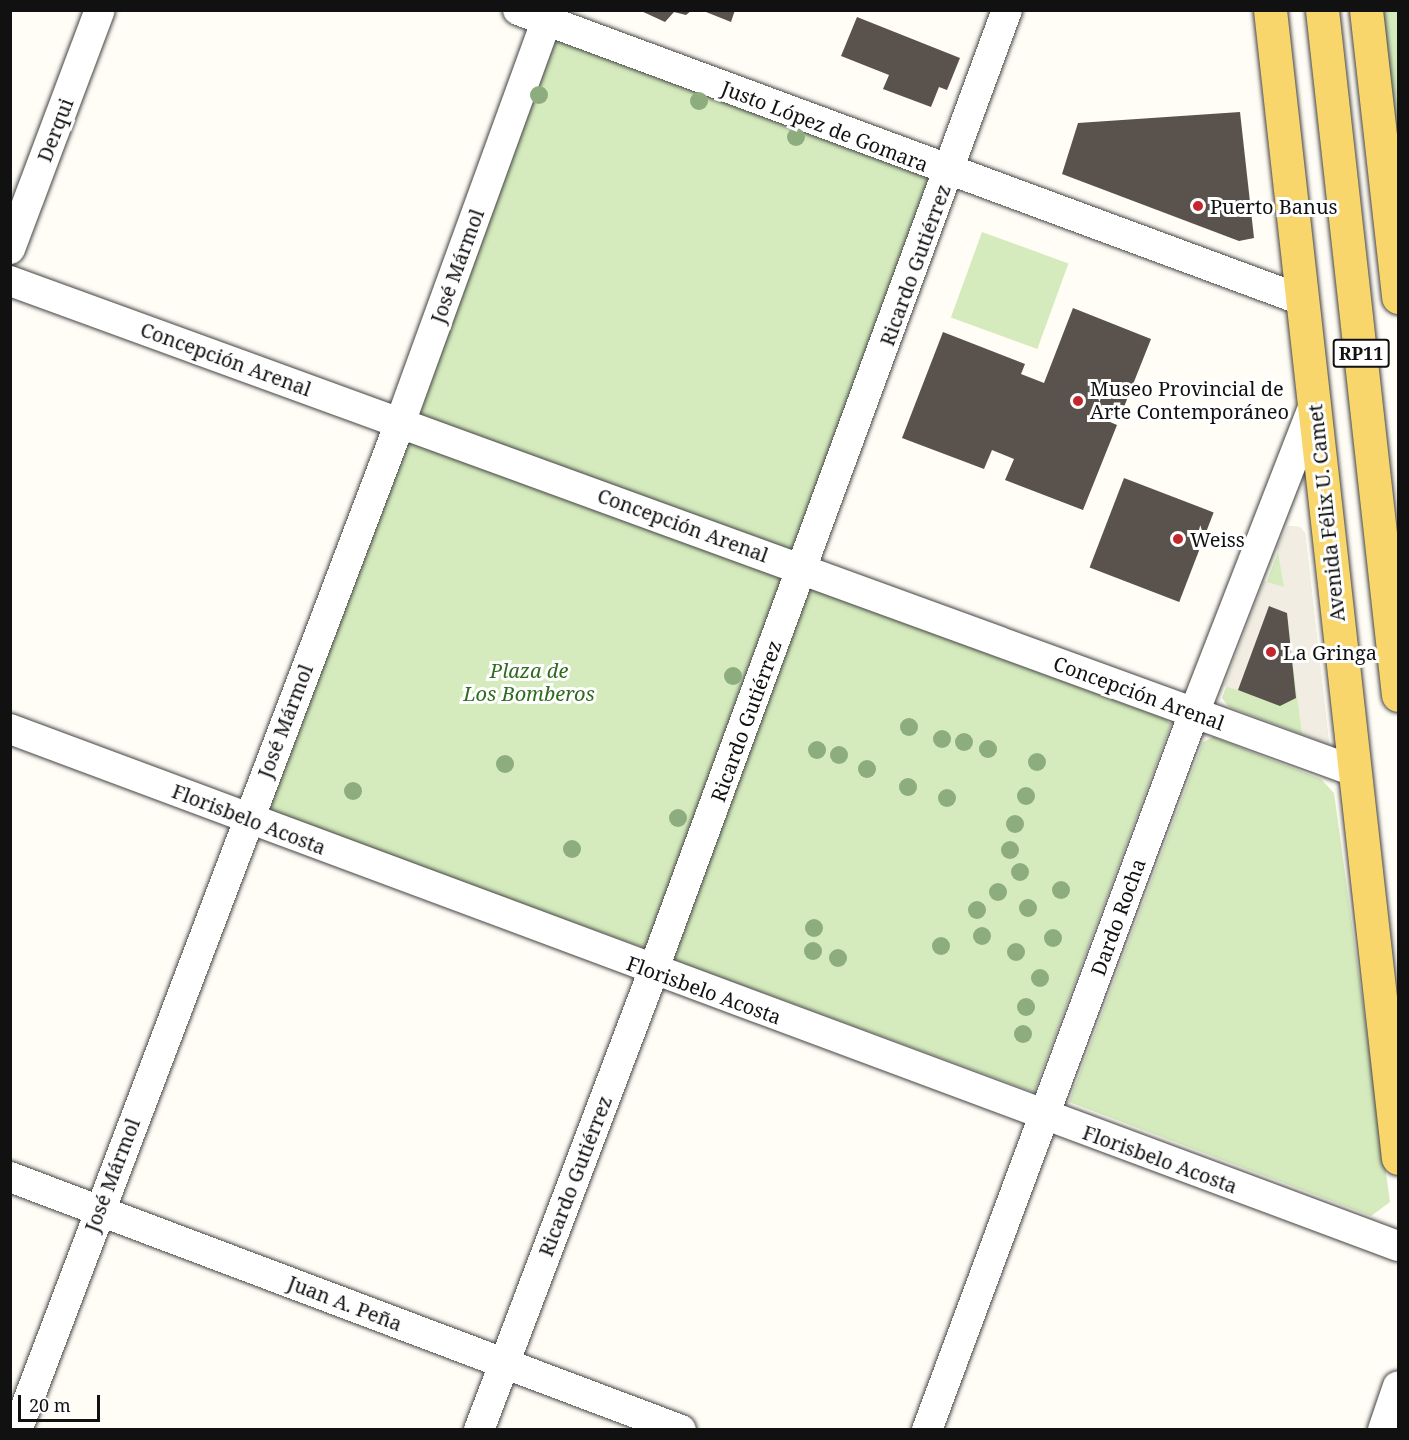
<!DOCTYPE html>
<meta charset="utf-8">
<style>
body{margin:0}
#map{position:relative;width:1409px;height:1440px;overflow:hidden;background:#fffdf5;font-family:"Noto Serif",serif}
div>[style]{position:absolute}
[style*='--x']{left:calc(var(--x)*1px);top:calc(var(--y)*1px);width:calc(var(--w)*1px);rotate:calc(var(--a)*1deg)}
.green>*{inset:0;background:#d5ebbd;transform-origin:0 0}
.plaza>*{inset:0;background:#f1ede2}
.building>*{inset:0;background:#5a524d;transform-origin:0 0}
.roads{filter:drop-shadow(0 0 2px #444) drop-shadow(0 0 2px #444)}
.minor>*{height:30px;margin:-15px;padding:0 15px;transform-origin:15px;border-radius:15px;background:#fff}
.major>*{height:33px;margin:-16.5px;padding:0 16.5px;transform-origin:16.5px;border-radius:16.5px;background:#f9d66b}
.trees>*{width:18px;height:18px;margin:-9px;border-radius:50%;background:#8dad7f}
.dots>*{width:16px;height:16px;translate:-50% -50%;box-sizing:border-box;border:3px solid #fff;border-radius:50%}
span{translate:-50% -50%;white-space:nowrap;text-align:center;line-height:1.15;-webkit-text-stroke:6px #fff;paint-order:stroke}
.shield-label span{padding:2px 4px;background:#fff;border:2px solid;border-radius:4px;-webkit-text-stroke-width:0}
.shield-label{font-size:18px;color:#111;font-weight:700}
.street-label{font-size:20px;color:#111}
.poi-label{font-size:20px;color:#111}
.left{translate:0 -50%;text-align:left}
.park-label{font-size:20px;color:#2f6b1f;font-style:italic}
.frame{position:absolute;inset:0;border:12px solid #111;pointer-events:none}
.scale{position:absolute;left:18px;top:1395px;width:82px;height:27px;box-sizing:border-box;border:3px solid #111;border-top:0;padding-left:8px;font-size:18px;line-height:21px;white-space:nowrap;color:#111;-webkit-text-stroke:4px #fff;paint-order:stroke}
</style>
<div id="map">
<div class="green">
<div style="clip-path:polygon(1383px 11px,1398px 11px,1398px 142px)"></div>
<div style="left:548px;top:33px;width:418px;height:827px;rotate:20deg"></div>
<div style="left:982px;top:232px;width:92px;height:91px;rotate:20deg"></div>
<div style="clip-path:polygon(1288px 526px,1300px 527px,1305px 533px,1329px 744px,1229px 707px,1222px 698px)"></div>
<div style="clip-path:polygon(809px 588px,1165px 719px,1171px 724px,1034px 1092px,671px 959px)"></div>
<div style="clip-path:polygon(1213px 737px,1321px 779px,1334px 793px,1390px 1202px,1371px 1216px,1069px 1102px,1203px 742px)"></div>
</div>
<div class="plaza">
<div style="clip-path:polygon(1288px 526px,1300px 527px,1305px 533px,1329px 744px,1302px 734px,1286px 613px,1269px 607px,1238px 690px,1224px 686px,1264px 581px,1284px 587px,1277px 547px)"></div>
</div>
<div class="building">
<div style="clip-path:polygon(639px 10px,692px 10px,686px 15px,674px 12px,665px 22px)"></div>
<div style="clip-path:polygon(701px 10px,735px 10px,731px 22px)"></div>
<div style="clip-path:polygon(857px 17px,960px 58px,947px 90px,939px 87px,931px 107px,883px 89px,889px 75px,841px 56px)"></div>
<div style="clip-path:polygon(1240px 112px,1254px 238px,1239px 241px,1062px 174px,1078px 123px)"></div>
<div style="clip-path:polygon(1073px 308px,1151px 339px,1120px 417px,1113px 414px,1110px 422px,1117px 425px,1083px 510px,1005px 480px,1014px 459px,992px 450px,984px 469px,902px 438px,943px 332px,1025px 364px,1021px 374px,1044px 383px)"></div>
<div style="left:1124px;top:478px;width:96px;height:96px;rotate:21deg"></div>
<div style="clip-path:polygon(1269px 606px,1287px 613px,1296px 698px,1280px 706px,1238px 690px)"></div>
</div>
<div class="roads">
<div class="minor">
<div style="--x:518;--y:10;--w:836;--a:20.3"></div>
<div style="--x:10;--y:249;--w:255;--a:-69.4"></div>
<div style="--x:10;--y:281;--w:1431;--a:20.03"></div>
<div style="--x:10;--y:729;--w:1481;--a:20.43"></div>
<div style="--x:10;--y:1177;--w:717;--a:20.66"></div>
<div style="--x:17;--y:1430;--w:1077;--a:-69.18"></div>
<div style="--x:400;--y:423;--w:439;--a:-70"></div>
<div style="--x:479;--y:1430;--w:491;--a:-69.2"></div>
<div style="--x:653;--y:971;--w:1024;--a:-69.78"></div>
<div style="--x:927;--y:1430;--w:765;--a:-69.58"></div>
<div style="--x:1194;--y:713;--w:330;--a:-68.7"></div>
<div style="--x:1383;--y:1430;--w:46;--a:-71.2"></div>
</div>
<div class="major">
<div style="--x:1270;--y:10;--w:1155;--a:83.64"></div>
<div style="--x:1322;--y:10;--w:689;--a:83.67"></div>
<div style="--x:1366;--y:10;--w:289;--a:83.6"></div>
</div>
</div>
<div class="trees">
<div style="left:539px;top:95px"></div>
<div style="left:699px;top:101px"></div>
<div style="left:796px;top:137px"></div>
<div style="left:733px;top:676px"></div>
<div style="left:909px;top:727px"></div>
<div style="left:942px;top:739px"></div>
<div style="left:964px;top:742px"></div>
<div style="left:988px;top:749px"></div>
<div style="left:817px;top:750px"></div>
<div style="left:839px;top:755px"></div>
<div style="left:1037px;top:762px"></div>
<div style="left:505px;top:764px"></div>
<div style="left:867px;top:769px"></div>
<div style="left:908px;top:787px"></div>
<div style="left:353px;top:791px"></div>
<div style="left:1026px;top:796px"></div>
<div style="left:947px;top:798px"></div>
<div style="left:678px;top:818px"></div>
<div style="left:1015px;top:824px"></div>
<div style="left:572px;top:849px"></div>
<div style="left:1010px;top:850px"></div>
<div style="left:1020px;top:872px"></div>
<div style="left:1061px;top:890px"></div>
<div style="left:998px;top:892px"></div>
<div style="left:1028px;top:908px"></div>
<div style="left:977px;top:910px"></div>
<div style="left:814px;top:928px"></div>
<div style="left:982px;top:936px"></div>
<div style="left:1053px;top:938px"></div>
<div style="left:941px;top:946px"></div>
<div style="left:813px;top:951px"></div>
<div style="left:1016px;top:952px"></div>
<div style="left:838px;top:958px"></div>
<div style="left:1040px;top:978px"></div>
<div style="left:1026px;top:1007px"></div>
<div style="left:1023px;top:1034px"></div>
</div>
<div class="dots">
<div style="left:1198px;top:206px;background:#c4262e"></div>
<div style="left:1078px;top:401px;background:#c4262e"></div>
<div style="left:1178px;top:539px;background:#c4262e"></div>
<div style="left:1271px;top:652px;background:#c4262e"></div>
</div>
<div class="shield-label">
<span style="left:1361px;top:353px">RP11</span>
</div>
<div class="street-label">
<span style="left:825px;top:126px;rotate:21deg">Justo López de Gomara</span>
<span style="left:55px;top:130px;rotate:-69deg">Derqui</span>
<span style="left:915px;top:265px;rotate:-70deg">Ricardo Gutiérrez</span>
<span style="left:457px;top:266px;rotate:-70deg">José Mármol</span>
<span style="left:226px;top:359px;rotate:20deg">Concepción Arenal</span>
<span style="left:1326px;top:513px;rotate:-96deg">Avenida Félix U. Camet</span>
<span style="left:683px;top:525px;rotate:20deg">Concepción Arenal</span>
<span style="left:1139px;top:693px;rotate:20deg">Concepción Arenal</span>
<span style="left:285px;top:721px;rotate:-69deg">José Mármol</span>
<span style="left:746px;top:721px;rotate:-70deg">Ricardo Gutiérrez</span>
<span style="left:249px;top:819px;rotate:21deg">Florisbelo Acosta</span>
<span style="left:1118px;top:917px;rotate:-70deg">Dardo Rocha</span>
<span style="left:704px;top:990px;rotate:20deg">Florisbelo Acosta</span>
<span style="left:1160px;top:1159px;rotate:20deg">Florisbelo Acosta</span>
<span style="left:112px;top:1175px;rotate:-69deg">José Mármol</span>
<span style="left:575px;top:1176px;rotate:-69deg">Ricardo Gutiérrez</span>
<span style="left:345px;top:1303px;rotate:21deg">Juan A. Peña</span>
</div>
<div class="poi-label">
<span class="left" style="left:1210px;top:206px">Puerto Banus</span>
<span class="left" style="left:1090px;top:400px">Museo Provincial de<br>Arte Contemporáneo</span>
<span class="left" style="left:1190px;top:539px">Weiss</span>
<span class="left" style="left:1283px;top:652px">La Gringa</span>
</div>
<div class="park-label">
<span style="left:529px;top:682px">Plaza de<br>Los Bomberos</span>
</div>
<div class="frame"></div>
<div class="scale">20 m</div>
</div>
